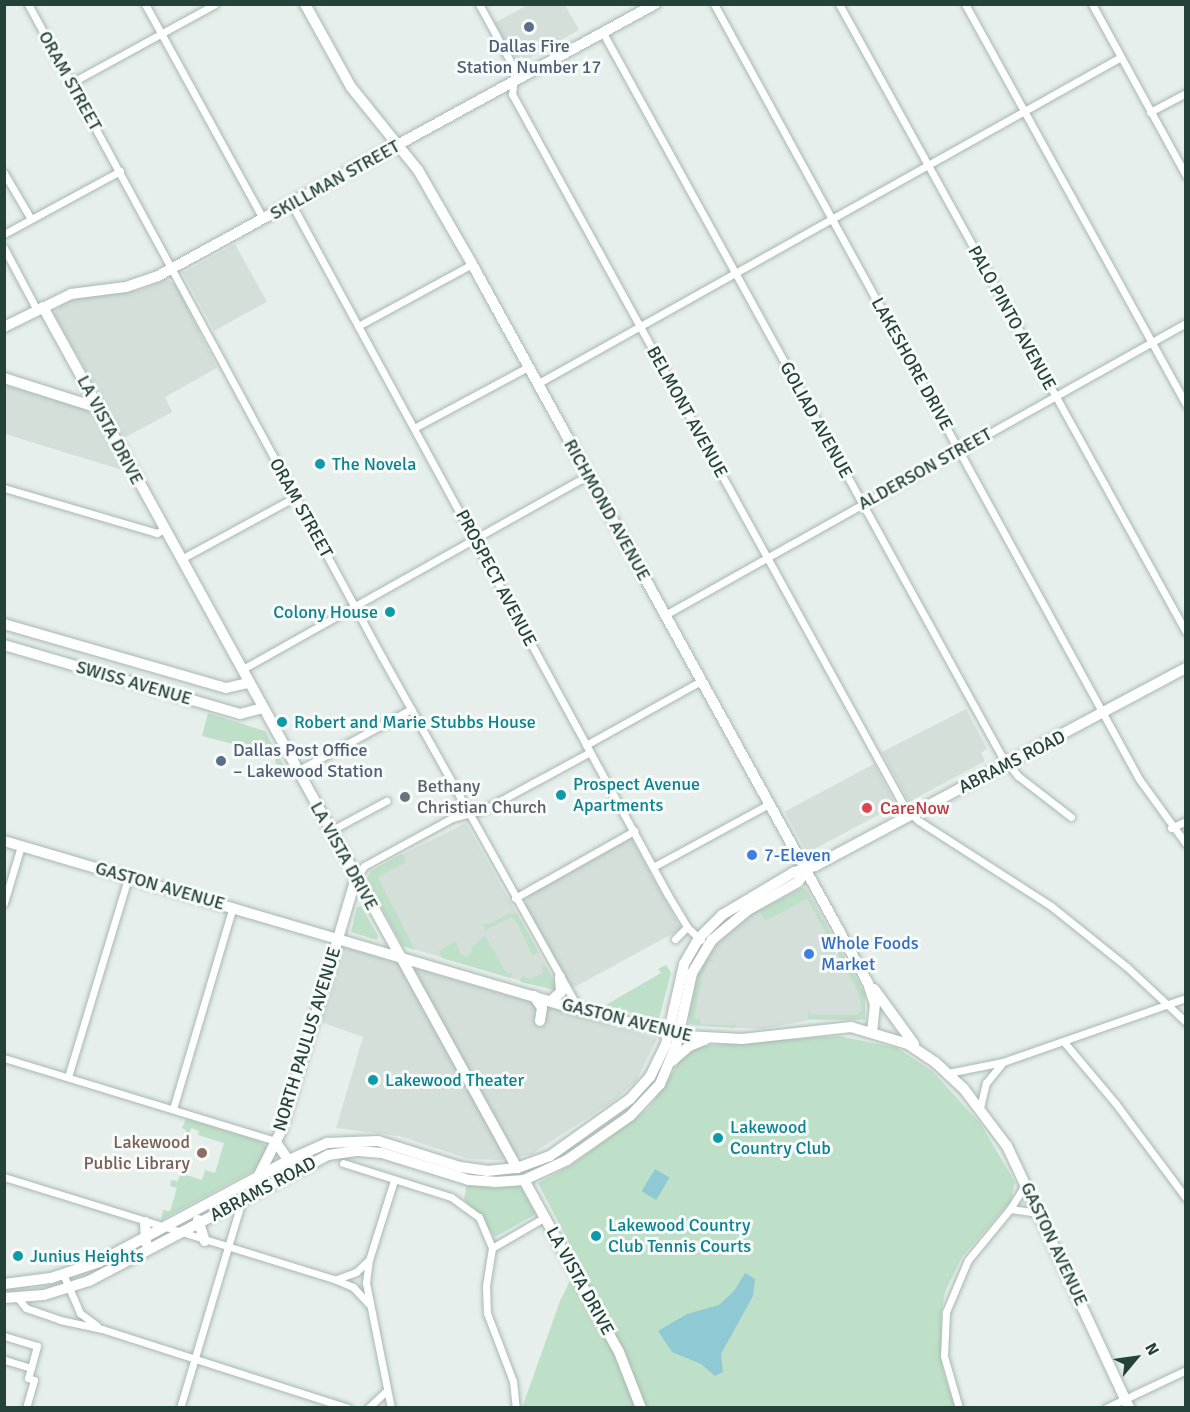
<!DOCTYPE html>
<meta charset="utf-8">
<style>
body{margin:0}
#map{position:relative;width:1190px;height:1412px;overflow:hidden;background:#e6efeb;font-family:Signika,sans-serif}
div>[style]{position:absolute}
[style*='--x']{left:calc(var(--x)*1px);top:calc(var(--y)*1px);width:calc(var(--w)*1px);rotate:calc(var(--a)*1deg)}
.built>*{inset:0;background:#d4dfda;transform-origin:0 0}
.green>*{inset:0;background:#bfe0c8}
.water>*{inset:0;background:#8ec9d4;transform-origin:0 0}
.roads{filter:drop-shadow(0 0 2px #a8b8b2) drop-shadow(0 0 2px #a8b8b2)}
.street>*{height:7px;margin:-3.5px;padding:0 3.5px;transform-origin:3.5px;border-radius:3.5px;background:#fff}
.secondary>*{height:10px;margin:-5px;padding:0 5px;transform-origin:5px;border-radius:5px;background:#fff}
.dots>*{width:16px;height:16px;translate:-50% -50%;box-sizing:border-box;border:3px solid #f7fbf9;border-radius:50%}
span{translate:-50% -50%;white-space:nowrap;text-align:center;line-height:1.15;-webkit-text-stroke:6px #f7fbf9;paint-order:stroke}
.service-label{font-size:18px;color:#4e5e75}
.left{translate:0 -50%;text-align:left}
.street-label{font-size:18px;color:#24423a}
.culture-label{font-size:18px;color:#0d838f}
.right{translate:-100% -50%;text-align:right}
.worship-label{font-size:18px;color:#5b616d}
.health-label{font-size:18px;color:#be3a42}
.shop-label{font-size:18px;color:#366cbe}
.education-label{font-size:18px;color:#785e54}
.frame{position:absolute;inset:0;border:6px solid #24423a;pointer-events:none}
.north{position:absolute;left:1106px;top:1328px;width:60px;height:60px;-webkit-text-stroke:4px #f7fbf9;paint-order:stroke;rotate:61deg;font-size:16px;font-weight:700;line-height:24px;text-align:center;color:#24423a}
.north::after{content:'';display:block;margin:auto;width:21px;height:27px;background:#24423a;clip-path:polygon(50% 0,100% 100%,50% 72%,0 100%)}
</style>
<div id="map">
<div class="built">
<div style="clip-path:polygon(527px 5px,565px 5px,579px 30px,523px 62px,513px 57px,495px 23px)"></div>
<div style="left:235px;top:244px;width:66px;height:60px;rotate:61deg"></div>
<div style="clip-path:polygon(167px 279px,177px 286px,217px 368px,165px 397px,172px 412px,124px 438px,54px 314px,62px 304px,81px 297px,141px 290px)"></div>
<div style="clip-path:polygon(4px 385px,86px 409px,94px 417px,122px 470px,5px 434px)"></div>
<div style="clip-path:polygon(966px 709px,987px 749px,981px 753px,985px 761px,909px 802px,882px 752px)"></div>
<div style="left:874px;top:764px;width:47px;height:101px;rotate:62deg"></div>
<div style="clip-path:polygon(466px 823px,557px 985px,556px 991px,403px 946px,366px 878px,389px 861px)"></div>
<div style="clip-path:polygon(631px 838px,681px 929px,571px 989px,525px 907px,529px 894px)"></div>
<div style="clip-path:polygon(801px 888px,807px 889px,865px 994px,865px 1020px,810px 1020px,763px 1029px,691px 1026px,688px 1016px,697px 976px,715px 946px,746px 917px)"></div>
<div style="clip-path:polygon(343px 947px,657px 1039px,636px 1081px,615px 1100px,532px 1154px,501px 1160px,469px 1159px,399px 1136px,336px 1128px,363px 1037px,321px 1022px)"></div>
</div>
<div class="green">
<div style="clip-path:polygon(208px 713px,265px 731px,284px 766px,276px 764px,274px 755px,202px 736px)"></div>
<div style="clip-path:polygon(402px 854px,406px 862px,378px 877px,415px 950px,403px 946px,366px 879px,371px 871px)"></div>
<div style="clip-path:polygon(804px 888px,865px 994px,865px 1019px,808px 1019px,808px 1010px,811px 1015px,857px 1015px,862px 1010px,858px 992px,807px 899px,765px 921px,760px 911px)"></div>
<div style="clip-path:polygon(361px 906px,378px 936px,377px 940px,351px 932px,357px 907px)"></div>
<div style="clip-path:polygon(510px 913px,518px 915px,538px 951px,533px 956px,515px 920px,511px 917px,484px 931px,486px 926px,479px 924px,489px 924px)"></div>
<div style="clip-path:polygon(485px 935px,506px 973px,513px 973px,510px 978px,442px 958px,439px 951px,456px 941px,460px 954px,468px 957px,473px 946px)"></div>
<div style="clip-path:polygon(708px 958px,716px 963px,709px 961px,702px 976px,694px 1018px,700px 1019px,701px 1024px,718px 1025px,734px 1025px,735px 1020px,735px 1028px,689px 1024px,698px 976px)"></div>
<div style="clip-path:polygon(666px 965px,671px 973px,659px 1019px,604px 1006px,661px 973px,658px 969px)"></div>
<div style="clip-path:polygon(540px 966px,547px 967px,556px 990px,520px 982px,522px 976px,532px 979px,544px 972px)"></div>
<div style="clip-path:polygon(839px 1036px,897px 1048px,932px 1071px,980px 1123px,1015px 1182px,1011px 1201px,962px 1257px,945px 1292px,941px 1315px,942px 1368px,955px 1407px,522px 1408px,560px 1301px,579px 1262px,538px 1183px,573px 1164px,649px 1108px,686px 1052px,701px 1046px)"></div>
<div style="clip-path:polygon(186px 1119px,260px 1141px,268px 1148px,258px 1168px,161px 1220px,163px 1210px,170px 1211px,177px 1188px,170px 1186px,171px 1180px,178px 1181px,180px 1173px,202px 1180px,205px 1170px,215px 1173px,224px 1143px,198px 1135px,199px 1131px,191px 1128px,186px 1145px,178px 1143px,184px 1140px,186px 1130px,182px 1128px)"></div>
<div style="clip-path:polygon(467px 1183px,491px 1188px,520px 1186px,536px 1214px,495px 1237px,464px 1199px)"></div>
</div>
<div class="water">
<div style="left:655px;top:1169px;width:17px;height:26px;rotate:31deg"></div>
<div style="clip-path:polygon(745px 1273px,755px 1279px,753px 1296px,721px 1354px,723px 1372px,715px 1376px,701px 1364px,672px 1352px,658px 1331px,687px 1314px,719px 1305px,734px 1291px)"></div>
</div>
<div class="roads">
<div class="street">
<div style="--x:28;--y:4;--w:743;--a:61.54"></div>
<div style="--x:382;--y:657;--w:404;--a:60.8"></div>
<div style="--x:145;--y:4;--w:245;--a:61.2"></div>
<div style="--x:479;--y:4;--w:75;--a:61.4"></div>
<div style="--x:515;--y:70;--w:24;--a:97"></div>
<div style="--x:512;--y:94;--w:815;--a:61.17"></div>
<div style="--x:905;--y:808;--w:19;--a:43"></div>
<div style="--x:919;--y:821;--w:157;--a:32.8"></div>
<div style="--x:1051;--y:906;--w:97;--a:38.8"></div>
<div style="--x:1127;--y:967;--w:81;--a:43"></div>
<div style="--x:714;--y:4;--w:884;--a:61.26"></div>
<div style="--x:1139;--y:779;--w:80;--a:54.1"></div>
<div style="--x:839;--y:4;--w:717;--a:61.08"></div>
<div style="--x:965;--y:4;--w:458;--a:61.1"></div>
<div style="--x:1092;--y:4;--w:196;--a:61.3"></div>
<div style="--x:603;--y:33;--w:824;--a:61.13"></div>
<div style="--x:1001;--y:755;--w:27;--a:51"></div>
<div style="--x:1018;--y:776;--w:67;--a:37.7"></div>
<div style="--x:71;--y:83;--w:164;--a:-28.7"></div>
<div style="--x:1150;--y:112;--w:41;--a:-27.8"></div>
<div style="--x:4;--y:173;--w:53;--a:59.6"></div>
<div style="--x:291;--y:203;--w:788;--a:61.42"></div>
<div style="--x:668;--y:895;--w:37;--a:59"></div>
<div style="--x:687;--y:927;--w:19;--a:43"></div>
<div style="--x:4;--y:234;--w:132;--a:-28.5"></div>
<div style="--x:4;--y:248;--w:70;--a:62"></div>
<div style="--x:358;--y:326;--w:130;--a:-28.5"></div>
<div style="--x:537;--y:384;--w:669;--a:-29.25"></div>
<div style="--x:414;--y:428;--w:129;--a:-28.2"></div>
<div style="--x:4;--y:488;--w:159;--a:16.4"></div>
<div style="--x:157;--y:533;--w:8;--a:-30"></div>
<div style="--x:181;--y:559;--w:130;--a:-28.5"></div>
<div style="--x:665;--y:615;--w:597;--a:-29.27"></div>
<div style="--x:241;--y:670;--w:398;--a:-29.3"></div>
<div style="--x:586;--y:745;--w:132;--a:-29.1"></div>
<div style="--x:297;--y:771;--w:130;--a:-28.5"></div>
<div style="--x:1171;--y:828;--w:17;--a:-25"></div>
<div style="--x:330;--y:831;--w:64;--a:-28.2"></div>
<div style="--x:653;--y:867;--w:132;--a:-28.5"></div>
<div style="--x:356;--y:878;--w:14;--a:-56"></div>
<div style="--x:364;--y:866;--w:100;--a:-28.6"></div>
<div style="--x:452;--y:818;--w:34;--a:-15"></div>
<div style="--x:485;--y:809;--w:119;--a:-28.5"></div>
<div style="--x:515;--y:898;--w:137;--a:-29.4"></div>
<div style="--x:4;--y:903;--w:59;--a:-73.4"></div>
<div style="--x:675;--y:939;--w:17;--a:-45"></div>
<div style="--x:1064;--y:1042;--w:81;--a:50"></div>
<div style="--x:1116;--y:1104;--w:117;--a:53.3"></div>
<div style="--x:4;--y:1058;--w:283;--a:17"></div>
<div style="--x:948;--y:1073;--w:56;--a:-11.3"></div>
<div style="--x:68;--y:1077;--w:208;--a:-73.2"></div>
<div style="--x:980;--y:1108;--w:26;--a:-77"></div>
<div style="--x:986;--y:1083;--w:27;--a:-51"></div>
<div style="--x:1003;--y:1062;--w:194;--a:-19.3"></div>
<div style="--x:173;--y:1109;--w:211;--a:-73.5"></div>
<div style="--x:343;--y:1163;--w:113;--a:17.5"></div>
<div style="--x:451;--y:1197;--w:34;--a:36"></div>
<div style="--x:479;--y:1217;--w:34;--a:67"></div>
<div style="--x:492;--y:1248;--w:38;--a:99"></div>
<div style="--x:486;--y:1286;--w:27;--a:88"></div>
<div style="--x:487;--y:1313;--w:73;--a:69.1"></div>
<div style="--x:513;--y:1381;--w:27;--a:84"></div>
<div style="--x:4;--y:1177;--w:345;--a:17.2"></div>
<div style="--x:334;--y:1279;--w:21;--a:23"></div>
<div style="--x:353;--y:1287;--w:23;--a:47"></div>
<div style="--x:1025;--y:1185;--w:28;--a:122"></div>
<div style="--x:1010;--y:1209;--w:29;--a:8"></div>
<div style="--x:492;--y:1248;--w:61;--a:-30.3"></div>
<div style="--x:63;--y:1274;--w:43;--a:66.4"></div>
<div style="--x:80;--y:1313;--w:21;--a:37"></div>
<div style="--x:337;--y:1279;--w:20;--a:-20"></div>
<div style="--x:356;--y:1272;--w:16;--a:-43"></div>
<div style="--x:17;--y:1297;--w:14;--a:51"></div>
<div style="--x:26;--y:1308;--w:36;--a:19"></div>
<div style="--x:60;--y:1320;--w:43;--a:12.1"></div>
<div style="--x:102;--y:1329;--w:258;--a:17.8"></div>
<div style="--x:4;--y:1336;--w:34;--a:17"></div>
<div style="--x:37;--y:1346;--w:23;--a:105"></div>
<div style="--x:31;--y:1368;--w:28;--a:-163"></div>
<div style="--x:26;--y:1408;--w:29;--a:-74"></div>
<div style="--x:34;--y:1380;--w:6;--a:-162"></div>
<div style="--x:28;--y:1378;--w:10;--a:-73"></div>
<div style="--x:180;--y:1408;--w:217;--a:-73.4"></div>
<div style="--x:368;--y:1408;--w:25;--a:-43"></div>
<div style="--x:391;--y:1408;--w:127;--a:-101.3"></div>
<div style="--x:366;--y:1283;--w:23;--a:-83"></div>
<div style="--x:369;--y:1260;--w:84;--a:-72.6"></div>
<div style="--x:959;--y:1408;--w:54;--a:-106.1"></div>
<div style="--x:944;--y:1356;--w:44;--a:-87.4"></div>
<div style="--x:946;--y:1312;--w:56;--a:-67.1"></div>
<div style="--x:968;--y:1260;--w:66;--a:-50.5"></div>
<div style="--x:1106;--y:1408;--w:89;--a:-25.4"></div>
</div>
<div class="secondary">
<div style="--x:305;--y:4;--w:95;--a:61"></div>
<div style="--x:351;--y:87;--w:107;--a:51.1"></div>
<div style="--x:418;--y:170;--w:108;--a:60.1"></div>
<div style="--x:472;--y:264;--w:821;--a:61.16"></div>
<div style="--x:868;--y:983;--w:22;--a:72"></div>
<div style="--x:875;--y:1004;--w:27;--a:96"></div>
<div style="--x:43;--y:307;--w:983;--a:61.17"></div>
<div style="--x:4;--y:327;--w:75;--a:-26.2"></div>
<div style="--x:71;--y:294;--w:55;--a:-7.3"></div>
<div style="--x:126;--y:287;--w:34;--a:-19"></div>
<div style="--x:158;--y:276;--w:567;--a:-28.69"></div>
<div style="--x:4;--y:378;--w:99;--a:17.7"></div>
<div style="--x:4;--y:624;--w:231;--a:16.1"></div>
<div style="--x:226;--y:688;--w:23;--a:-13"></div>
<div style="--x:4;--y:645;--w:246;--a:16.3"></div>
<div style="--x:240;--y:714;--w:23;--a:-15"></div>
<div style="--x:4;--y:841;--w:599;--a:16.38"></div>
<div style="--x:579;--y:1010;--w:109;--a:13.8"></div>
<div style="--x:685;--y:1036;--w:57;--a:3"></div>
<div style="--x:742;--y:1039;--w:110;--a:-6.3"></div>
<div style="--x:851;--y:1027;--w:59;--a:16.6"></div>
<div style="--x:908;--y:1044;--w:32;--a:34"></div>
<div style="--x:935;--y:1062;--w:40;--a:43"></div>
<div style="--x:964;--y:1089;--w:71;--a:53"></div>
<div style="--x:1007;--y:1146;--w:289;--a:65"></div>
<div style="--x:874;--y:989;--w:68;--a:54"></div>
<div style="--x:534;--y:996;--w:14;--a:56"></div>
<div style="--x:542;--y:1008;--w:13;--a:99"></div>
<div style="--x:551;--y:1001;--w:13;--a:-42"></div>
<div style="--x:561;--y:992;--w:15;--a:-94"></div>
<div style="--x:672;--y:1061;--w:23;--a:-41"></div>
<div style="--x:689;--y:1046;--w:18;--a:-22"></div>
<div style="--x:275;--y:1141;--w:28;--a:55"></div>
<div style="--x:259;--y:1175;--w:49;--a:-63.4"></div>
<div style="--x:281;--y:1131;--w:264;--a:-73.5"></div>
<div style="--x:524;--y:1180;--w:196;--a:61.1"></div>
<div style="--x:619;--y:1352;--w:60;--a:68.6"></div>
<div style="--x:198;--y:1220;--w:22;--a:72"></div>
<div style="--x:145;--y:1222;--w:21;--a:87"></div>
<div style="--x:4;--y:1284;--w:47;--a:-7.3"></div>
<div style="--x:51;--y:1278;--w:51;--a:-18.4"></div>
<div style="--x:99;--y:1262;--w:216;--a:-28.2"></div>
<div style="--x:289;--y:1160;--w:42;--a:-24.1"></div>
<div style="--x:327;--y:1143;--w:51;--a:-2.2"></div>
<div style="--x:378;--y:1141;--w:86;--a:17.6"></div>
<div style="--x:460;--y:1167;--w:27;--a:8"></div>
<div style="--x:487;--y:1171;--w:30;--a:-6"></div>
<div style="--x:517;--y:1168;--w:35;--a:-20"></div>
<div style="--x:550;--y:1156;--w:98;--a:-35.5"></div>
<div style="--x:630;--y:1099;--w:30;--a:-48"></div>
<div style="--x:650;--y:1077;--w:37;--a:-64"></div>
<div style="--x:666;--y:1044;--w:82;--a:-77.3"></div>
<div style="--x:684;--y:964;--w:30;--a:-60"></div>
<div style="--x:699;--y:938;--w:33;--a:-45"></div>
<div style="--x:722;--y:915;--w:84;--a:-30.8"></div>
<div style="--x:794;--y:872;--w:22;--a:-16"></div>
<div style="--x:815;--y:866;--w:421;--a:-28.1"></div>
<div style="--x:4;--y:1298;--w:40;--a:-4.3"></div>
<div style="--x:44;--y:1295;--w:47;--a:-17.3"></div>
<div style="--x:89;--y:1281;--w:270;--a:-27.8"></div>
<div style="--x:328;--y:1155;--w:30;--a:-8"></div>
<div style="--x:358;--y:1151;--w:24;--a:5"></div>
<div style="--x:382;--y:1153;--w:91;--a:17.2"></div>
<div style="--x:469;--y:1180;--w:26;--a:4"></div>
<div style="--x:495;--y:1182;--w:29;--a:-4"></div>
<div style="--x:524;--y:1180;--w:47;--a:-24.9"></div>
<div style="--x:567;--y:1160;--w:77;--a:-34.9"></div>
<div style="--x:630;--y:1116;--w:44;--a:-46.8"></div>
<div style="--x:660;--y:1084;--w:41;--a:-67.2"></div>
<div style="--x:676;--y:1046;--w:75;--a:-77.6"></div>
<div style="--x:692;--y:973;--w:39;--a:-59"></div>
<div style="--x:712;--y:940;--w:47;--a:-39.8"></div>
<div style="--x:748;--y:910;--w:57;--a:-29.2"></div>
<div style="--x:798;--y:882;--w:14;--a:-54"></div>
</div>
</div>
<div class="dots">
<div style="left:529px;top:27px;background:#5c6f8a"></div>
<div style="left:320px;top:464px;background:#0f9aa8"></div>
<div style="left:390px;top:612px;background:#0f9aa8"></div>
<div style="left:282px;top:722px;background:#0f9aa8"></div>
<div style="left:221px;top:761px;background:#5c6f8a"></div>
<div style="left:561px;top:795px;background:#0f9aa8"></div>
<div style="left:405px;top:797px;background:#6b7280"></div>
<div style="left:867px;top:808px;background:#e0444e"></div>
<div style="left:752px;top:855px;background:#3f7fe0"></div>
<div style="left:809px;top:954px;background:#3f7fe0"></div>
<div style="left:373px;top:1080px;background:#0f9aa8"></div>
<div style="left:718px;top:1138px;background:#0f9aa8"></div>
<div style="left:202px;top:1153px;background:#8d6e63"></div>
<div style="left:596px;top:1236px;background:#0f9aa8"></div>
<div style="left:18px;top:1256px;background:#0f9aa8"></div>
</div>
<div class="service-label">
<span style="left:529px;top:57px">Dallas Fire<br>Station Number 17</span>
<span class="left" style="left:233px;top:761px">Dallas Post Office<br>– Lakewood Station</span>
</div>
<div class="street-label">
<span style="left:70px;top:81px;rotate:61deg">ORAM STREET</span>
<span style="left:335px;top:180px;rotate:-29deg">SKILLMAN STREET</span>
<span style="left:1012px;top:318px;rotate:61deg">PALO PINTO AVENUE</span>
<span style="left:912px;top:364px;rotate:61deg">LAKESHORE DRIVE</span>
<span style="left:687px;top:412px;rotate:61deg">BELMONT AVENUE</span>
<span style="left:816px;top:420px;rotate:61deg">GOLIAD AVENUE</span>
<span style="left:110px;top:430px;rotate:62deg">LA VISTA DRIVE</span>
<span style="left:925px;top:469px;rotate:-29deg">ALDERSON STREET</span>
<span style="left:301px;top:508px;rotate:61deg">ORAM STREET</span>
<span style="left:607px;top:510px;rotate:61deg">RICHMOND AVENUE</span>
<span style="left:496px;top:578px;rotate:62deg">PROSPECT AVENUE</span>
<span style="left:134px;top:683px;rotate:16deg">SWISS AVENUE</span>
<span style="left:1012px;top:762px;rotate:-27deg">ABRAMS ROAD</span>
<span style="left:344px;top:856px;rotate:61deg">LA VISTA DRIVE</span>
<span style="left:160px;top:886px;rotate:16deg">GASTON AVENUE</span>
<span style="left:627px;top:1020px;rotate:14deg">GASTON AVENUE</span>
<span style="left:307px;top:1039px;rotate:-73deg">NORTH PAULUS AVENUE</span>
<span style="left:263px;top:1189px;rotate:-28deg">ABRAMS ROAD</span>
<span style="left:1054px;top:1244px;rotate:65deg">GASTON AVENUE</span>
<span style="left:580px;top:1281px;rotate:61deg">LA VISTA DRIVE</span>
</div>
<div class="culture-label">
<span class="left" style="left:332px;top:464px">The Novela</span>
<span class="right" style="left:378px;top:612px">Colony House</span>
<span class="left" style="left:294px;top:722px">Robert and Marie Stubbs House</span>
<span class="left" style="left:573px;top:795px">Prospect Avenue<br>Apartments</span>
<span class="left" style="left:385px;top:1080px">Lakewood Theater</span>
<span class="left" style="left:730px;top:1138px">Lakewood<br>Country Club</span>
<span class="left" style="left:608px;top:1236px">Lakewood Country<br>Club Tennis Courts</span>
<span class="left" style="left:30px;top:1256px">Junius Heights</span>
</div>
<div class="worship-label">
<span class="left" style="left:417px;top:797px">Bethany<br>Christian Church</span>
</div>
<div class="health-label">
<span class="left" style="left:880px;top:808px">CareNow</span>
</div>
<div class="shop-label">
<span class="left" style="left:764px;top:855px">7-Eleven</span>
<span class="left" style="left:821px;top:954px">Whole Foods<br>Market</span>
</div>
<div class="education-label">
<span class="right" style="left:190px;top:1153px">Lakewood<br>Public Library</span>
</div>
<div class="frame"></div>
<div class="north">N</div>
</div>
